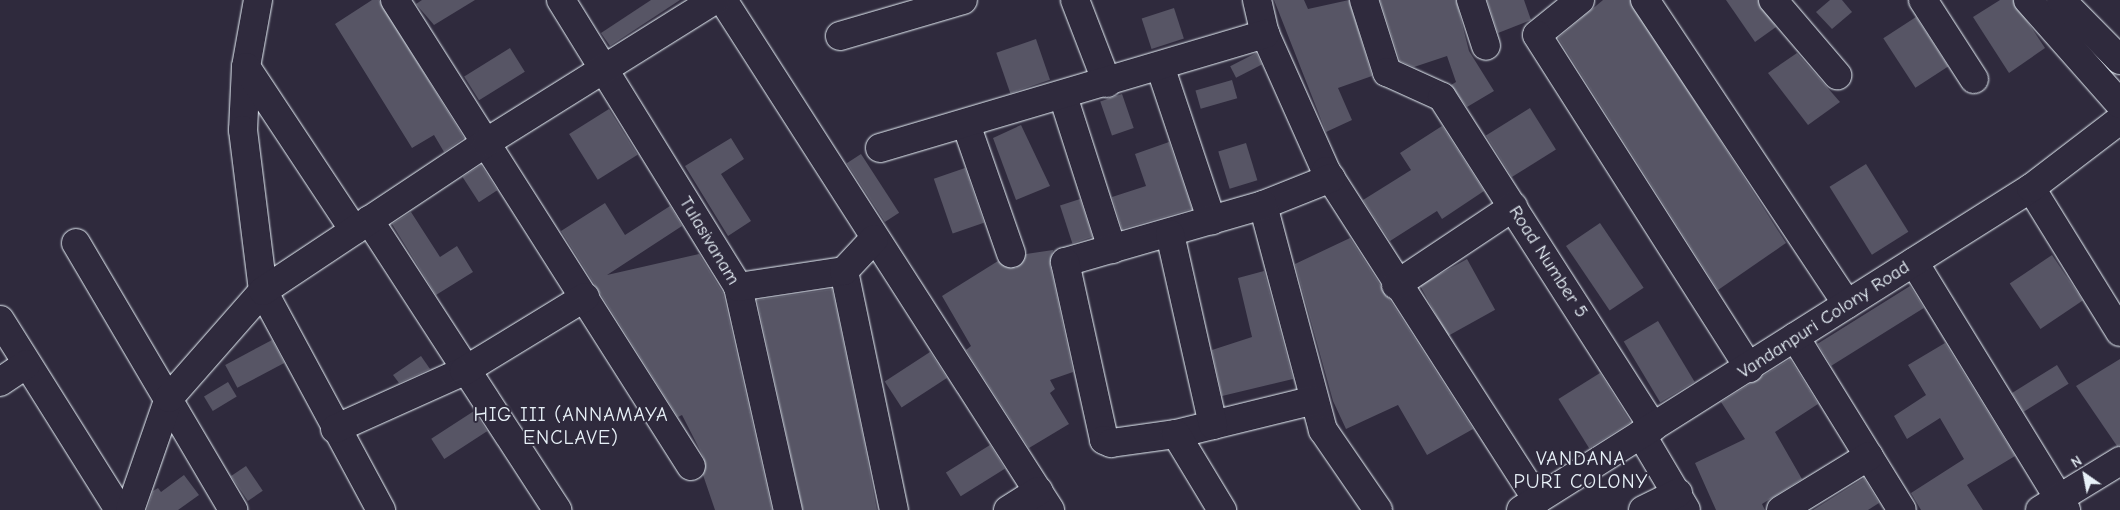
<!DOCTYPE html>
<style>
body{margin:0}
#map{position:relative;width:2120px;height:510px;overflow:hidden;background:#2f2a3d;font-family:"Comic Neue",sans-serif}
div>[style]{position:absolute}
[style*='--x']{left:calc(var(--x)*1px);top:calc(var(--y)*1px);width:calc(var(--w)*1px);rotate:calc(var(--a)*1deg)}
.building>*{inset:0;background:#575565;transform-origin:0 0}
.roads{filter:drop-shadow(0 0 1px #e8f1f8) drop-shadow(0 0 1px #e8f1f8)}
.minor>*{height:28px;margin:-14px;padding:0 14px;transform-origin:14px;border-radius:14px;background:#2f2a3d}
.major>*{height:28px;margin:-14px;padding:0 14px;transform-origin:14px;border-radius:14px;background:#2f2a3d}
span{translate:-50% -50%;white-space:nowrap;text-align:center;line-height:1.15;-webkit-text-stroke:4px #2f2a3d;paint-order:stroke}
.street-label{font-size:19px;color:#e8f1f8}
.neighbourhood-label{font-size:20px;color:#e8f1f8;letter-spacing:1px}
.north{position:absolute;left:2060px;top:450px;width:50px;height:50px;-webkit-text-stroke:4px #2f2a3d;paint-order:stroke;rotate:327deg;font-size:14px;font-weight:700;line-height:20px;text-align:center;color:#e8f1f8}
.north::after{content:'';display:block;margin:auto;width:18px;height:22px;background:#e8f1f8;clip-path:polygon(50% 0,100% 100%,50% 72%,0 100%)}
</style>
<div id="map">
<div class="building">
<div style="clip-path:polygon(372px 0,379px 0,464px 138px,444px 152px,434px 135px,412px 148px,335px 24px)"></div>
<div style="clip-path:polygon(422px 0,475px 0,434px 25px,416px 4px)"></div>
<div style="clip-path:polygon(651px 0,680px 0,610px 46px,601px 33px)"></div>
<div style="clip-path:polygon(1274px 0,1304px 0,1308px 9px,1349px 0,1372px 76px,1338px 88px,1352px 120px,1326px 132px)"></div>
<div style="clip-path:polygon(1380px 0,1456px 0,1469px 51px,1494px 91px,1467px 107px,1451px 85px,1456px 82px,1447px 56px,1414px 67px,1400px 61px)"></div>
<div style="clip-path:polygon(1487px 0,1524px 0,1531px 20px,1498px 33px)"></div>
<div style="clip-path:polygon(1603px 0,1630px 0,1786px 243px,1718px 290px,1558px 38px)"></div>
<div style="clip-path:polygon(1726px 0,1758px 0,1776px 27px,1755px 42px)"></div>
<div style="clip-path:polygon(1830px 0,1842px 0,1852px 12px,1832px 29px,1816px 12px)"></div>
<div style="clip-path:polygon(2000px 0,2013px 0,2045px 48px,2009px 73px,1973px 17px)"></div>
<div style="left:1174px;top:8px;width:32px;height:34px;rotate:72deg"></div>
<div style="left:1916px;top:17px;width:59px;height:39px;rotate:57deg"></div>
<div style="left:1036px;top:39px;width:43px;height:42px;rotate:71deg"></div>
<div style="left:510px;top:48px;width:28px;height:54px;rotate:58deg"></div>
<div style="left:1256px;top:53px;width:13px;height:29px;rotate:63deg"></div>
<div style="clip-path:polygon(1797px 53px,1840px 102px,1808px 125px,1768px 73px)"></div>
<div style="left:1232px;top:80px;width:19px;height:38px;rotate:74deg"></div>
<div style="left:1122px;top:94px;width:36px;height:23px;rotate:71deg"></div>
<div style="left:1530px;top:108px;width:49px;height:52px;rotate:58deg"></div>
<div style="left:609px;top:109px;width:54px;height:47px;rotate:58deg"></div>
<div style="clip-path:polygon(1021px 125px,1050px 186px,1016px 200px,993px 138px)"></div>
<div style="clip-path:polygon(1442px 126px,1484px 191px,1442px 219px,1437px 211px,1390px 241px,1363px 200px,1411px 170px,1400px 153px)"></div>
<div style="clip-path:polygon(731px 138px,744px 159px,721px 174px,751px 221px,728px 236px,685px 166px)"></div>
<div style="clip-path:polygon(1169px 142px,1192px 209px,1122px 229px,1112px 197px,1146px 186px,1135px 154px)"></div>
<div style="left:1246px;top:143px;width:39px;height:29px;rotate:73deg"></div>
<div style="left:861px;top:154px;width:70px;height:17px;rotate:57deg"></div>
<div style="left:1866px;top:164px;width:80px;height:43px;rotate:58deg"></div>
<div style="left:481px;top:165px;width:30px;height:22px;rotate:57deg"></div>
<div style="left:965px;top:168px;width:58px;height:33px;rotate:71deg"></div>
<div style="left:1080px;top:199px;width:40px;height:21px;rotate:72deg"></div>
<div style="clip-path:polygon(605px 203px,625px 235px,670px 206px,682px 226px,607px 275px,699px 254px,723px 293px,772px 510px,715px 510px,703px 475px,704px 458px,682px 415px,678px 417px,561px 231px)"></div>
<div style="clip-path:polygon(411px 212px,440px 257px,457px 246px,473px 272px,436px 295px,392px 224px)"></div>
<div style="left:1600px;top:223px;width:78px;height:41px;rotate:56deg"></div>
<div style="clip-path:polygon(1350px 238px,1473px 429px,1427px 455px,1398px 405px,1346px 429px,1333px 401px,1295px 264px)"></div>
<div style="clip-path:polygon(1053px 250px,1050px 265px,1073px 372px,1050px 380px,1055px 389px,1050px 393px,1069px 424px,1029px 448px,966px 350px,971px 346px,942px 296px,998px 261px,1016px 268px,1026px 254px)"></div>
<div style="left:2052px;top:255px;width:55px;height:51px;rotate:56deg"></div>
<div style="left:1467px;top:259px;width:58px;height:54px;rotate:61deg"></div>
<div style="clip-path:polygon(1264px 271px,1293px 379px,1222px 396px,1212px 350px,1252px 337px,1238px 278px)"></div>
<div style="left:1910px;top:286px;width:26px;height:109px;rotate:58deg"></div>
<div style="clip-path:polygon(832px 289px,862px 432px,877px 510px,803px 510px,757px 300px)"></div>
<div style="left:1658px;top:321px;width:71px;height:40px;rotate:59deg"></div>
<div style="left:272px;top:340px;width:26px;height:53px;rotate:62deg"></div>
<div style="clip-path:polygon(1945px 343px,2015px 456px,1967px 485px,1983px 510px,1921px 510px,1911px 493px,1964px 459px,1940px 418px,1907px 439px,1894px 416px,1926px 395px,1908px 365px)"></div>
<div style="left:930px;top:352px;width:31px;height:54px;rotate:57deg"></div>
<div style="clip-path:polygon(421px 356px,430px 369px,399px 383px,393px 375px)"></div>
<div style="clip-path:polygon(1790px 359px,1818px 404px,1775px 432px,1802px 479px,1762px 504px,1765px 510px,1716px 510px,1695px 463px,1745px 439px,1721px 402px)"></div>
<div style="clip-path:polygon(2120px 359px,2120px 445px,2117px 446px,2076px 386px)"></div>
<div style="left:2057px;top:365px;width:22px;height:53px;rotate:58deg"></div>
<div style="left:1600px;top:373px;width:58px;height:49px;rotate:58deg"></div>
<div style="left:228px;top:382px;width:17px;height:28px;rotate:59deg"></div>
<div style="left:474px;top:411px;width:24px;height:51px;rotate:57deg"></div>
<div style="left:990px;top:445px;width:28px;height:52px;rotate:58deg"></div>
<div style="left:246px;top:466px;width:30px;height:18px;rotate:56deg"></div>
<div style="clip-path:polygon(184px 475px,199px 495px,178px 510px,147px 510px,153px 491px,158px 488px,161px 492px)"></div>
<div style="clip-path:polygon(1864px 478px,1879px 503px,1868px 510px,1813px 510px)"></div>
</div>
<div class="roads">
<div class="minor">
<div style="--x:258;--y:0;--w:68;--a:100.2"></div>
<div style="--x:246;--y:67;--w:63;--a:92.7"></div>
<div style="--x:243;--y:130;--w:162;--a:82.9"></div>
<div style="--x:263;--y:291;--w:249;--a:61.7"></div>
<div style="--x:395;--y:0;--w:552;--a:57.58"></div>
<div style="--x:561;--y:0;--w:337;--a:58.3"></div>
<div style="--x:738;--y:287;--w:229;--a:77.4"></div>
<div style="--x:723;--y:0;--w:606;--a:57.33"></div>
<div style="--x:1075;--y:0;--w:89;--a:68.9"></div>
<div style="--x:1257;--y:0;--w:35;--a:77"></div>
<div style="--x:1265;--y:34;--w:150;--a:66"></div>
<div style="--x:1326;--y:171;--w:391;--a:57.3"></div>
<div style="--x:1364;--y:0;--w:76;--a:72.3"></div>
<div style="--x:1387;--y:72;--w:60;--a:24.4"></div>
<div style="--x:1442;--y:97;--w:392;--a:57.4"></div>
<div style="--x:1471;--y:0;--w:48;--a:71.9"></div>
<div style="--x:1580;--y:0;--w:55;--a:140.9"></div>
<div style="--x:1537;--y:35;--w:395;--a:57.5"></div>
<div style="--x:1645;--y:0;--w:365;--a:56.4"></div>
<div style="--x:1773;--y:0;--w:99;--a:49.5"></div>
<div style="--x:1923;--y:0;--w:94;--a:57.2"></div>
<div style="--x:840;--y:36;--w:128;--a:-16.3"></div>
<div style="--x:1160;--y:66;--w:163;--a:71.5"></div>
<div style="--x:246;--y:67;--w:196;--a:56.5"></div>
<div style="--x:1063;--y:96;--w:161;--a:72.2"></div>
<div style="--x:966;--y:124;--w:137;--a:70.8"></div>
<div style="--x:880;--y:148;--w:402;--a:-16.5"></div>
<div style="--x:1331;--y:178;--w:73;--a:158.3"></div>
<div style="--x:1263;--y:205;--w:233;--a:75.1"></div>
<div style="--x:1323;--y:430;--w:97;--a:55.5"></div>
<div style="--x:2031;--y:188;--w:169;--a:58.3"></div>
<div style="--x:1263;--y:205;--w:206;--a:163.9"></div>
<div style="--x:1065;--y:262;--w:182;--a:77.6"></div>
<div style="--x:1104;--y:440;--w:8;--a:23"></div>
<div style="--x:1111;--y:443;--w:66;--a:-7.9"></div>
<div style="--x:1176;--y:434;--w:142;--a:-13.8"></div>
<div style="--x:369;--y:220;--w:346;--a:57"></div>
<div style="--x:1170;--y:234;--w:196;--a:77.3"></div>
<div style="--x:76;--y:243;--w:310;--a:59.5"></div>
<div style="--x:1914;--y:262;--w:291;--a:58.5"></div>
<div style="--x:844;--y:271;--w:244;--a:78.2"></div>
<div style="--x:1396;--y:285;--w:141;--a:-33.7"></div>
<div style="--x:738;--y:287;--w:107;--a:-8.6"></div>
<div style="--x:844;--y:271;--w:44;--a:-46.8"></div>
<div style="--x:0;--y:320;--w:224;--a:57.9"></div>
<div style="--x:1795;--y:337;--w:203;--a:58.3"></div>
<div style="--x:0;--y:382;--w:32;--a:-34"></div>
<div style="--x:335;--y:429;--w:141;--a:-24.2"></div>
<div style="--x:464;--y:371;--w:142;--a:-31.4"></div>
<div style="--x:1176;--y:434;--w:89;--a:58.8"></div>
<div style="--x:1641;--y:434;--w:88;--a:59.4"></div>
<div style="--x:130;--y:510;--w:119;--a:-70.8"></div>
<div style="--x:169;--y:398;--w:142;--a:-48.7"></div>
<div style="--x:263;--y:291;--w:269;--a:-33.6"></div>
<div style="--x:487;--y:142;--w:268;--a:-32"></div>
<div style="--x:1008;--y:510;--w:36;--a:-32"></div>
<div style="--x:1521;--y:510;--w:603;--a:-32.27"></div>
<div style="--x:2031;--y:188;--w:112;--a:-37.4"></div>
<div style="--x:1643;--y:510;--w:39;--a:-26"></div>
<div style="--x:1781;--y:510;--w:103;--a:-31.5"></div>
<div style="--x:2040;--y:510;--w:94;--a:-31.5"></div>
</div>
<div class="major">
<div style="--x:2028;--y:0;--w:139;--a:48.5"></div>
<div style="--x:2061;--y:0;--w:84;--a:45.5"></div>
</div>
</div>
<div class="street-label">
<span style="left:709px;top:241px;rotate:59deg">Tulasivanam</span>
<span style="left:1548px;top:262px;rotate:57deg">Road Number 5</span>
<span style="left:1824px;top:320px;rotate:-33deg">Vandanpuri Colony Road</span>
</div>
<div class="neighbourhood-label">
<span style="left:571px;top:426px">HIG III (ANNAMAYA<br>ENCLAVE)</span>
<span style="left:1581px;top:470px">VANDANA<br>PURI COLONY</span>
</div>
<div class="north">N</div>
</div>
